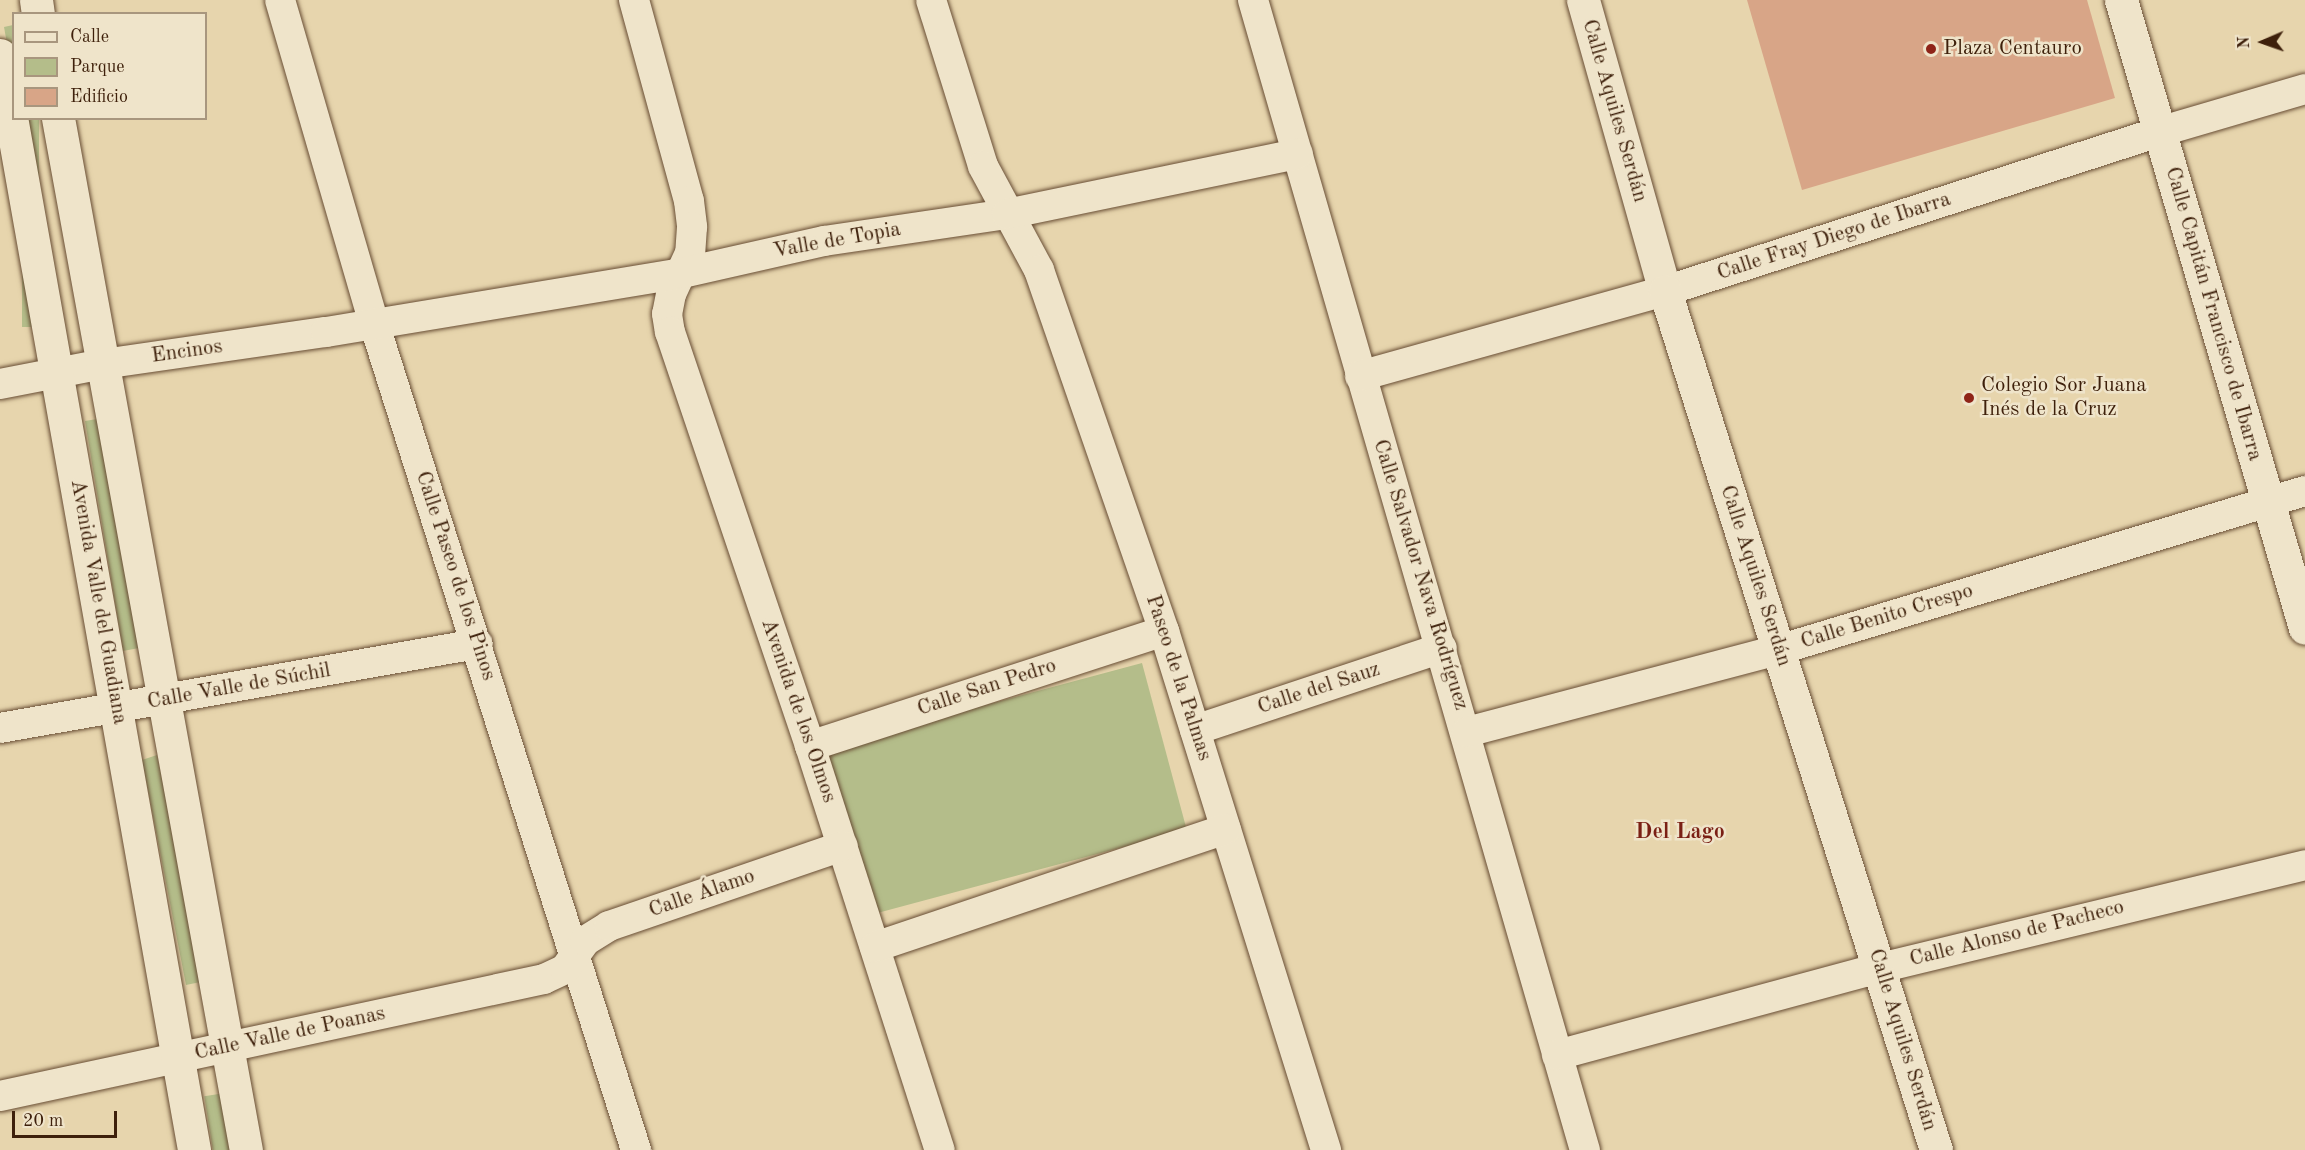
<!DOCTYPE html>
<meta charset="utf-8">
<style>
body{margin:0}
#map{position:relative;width:2305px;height:1150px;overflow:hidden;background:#e7d5ad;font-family:"Old Standard TT",serif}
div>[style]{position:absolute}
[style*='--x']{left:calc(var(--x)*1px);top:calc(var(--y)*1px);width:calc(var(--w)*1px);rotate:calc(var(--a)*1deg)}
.green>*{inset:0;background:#b4bd8a;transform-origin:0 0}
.building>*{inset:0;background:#d8a587}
.roads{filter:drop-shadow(0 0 2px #684d34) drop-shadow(0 0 2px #684d34)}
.minor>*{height:30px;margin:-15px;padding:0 15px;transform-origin:15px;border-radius:15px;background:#efe4ca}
.tertiary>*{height:33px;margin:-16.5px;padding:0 16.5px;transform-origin:16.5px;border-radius:16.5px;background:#efe4ca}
.dots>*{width:16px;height:16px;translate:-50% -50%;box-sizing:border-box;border:3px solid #efe4ca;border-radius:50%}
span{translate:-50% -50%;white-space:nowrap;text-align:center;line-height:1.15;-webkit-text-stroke:5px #efe4ca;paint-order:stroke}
.poi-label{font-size:21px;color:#3e200b}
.left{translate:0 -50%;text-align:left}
.street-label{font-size:21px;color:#3e200b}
.neighbourhood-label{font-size:22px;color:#7a1f14;font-weight:700}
.legend{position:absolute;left:12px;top:12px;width:195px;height:108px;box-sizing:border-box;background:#efe4ca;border:2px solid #a8967e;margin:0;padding:8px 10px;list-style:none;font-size:18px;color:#3e200b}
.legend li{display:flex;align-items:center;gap:12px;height:30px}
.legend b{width:30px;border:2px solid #a8967e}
.north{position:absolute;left:2233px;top:12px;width:60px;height:60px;-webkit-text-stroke:4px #efe4ca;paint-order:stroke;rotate:268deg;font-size:16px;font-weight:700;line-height:24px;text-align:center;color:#3e200b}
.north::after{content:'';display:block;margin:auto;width:21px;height:27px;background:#3e200b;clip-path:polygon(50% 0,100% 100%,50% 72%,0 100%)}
.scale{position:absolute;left:12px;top:1111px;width:105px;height:27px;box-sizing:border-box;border:3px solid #3e200b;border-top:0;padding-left:8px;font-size:18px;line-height:21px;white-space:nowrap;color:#3e200b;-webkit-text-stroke:4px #efe4ca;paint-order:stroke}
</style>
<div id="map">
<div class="green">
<div style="clip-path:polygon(13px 25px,13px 77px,4px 27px)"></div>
<div style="left:22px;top:119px;width:17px;height:208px"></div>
<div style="clip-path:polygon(97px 419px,139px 648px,123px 651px,85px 421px)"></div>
<div style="left:1142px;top:663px;width:173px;height:328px;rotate:75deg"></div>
<div style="clip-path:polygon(157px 755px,205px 981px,186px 985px,142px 760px)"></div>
<div style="left:225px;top:1093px;width:58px;height:21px;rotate:81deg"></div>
</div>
<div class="building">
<div style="clip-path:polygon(1747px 0,2087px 0,2115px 98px,1802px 190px)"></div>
</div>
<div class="roads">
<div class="minor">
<div style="--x:280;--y:0;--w:336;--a:73.8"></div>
<div style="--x:374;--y:323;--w:868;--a:72.42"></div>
<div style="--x:634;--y:0;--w:208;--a:74.7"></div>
<div style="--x:689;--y:201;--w:26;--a:83"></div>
<div style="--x:692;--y:227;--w:26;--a:94"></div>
<div style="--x:690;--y:253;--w:45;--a:114.9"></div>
<div style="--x:671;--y:294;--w:20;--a:101"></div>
<div style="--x:667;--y:314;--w:18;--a:81"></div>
<div style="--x:670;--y:332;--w:437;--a:71.3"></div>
<div style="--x:810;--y:746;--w:424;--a:72.2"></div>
<div style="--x:931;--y:0;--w:174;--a:72.6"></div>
<div style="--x:983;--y:166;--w:118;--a:61.7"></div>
<div style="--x:1039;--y:270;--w:382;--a:70.9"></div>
<div style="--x:1164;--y:631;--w:544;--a:72.66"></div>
<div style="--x:1253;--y:0;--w:1197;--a:73.9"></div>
<div style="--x:1360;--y:376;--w:317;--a:-15.6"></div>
<div style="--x:1665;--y:291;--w:519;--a:-17.84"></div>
<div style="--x:2159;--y:132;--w:152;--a:-16.4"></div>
<div style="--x:0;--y:384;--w:105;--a:-11"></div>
<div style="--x:103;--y:364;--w:225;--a:-8.2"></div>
<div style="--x:326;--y:332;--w:361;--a:-9.4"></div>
<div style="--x:682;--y:273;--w:146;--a:-12.7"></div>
<div style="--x:824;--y:241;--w:185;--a:-8.4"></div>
<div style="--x:1007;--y:214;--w:297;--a:-11.7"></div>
<div style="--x:0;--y:728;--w:485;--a:-10"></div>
<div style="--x:1195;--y:730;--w:260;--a:-18.4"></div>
<div style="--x:1467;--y:732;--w:322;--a:-14.8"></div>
<div style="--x:1778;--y:650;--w:550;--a:-16.79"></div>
<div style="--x:810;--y:746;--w:372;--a:-18"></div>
<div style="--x:875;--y:947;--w:370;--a:-18.6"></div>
<div style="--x:1557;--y:1055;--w:335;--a:-15.1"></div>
<div style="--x:1880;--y:968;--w:437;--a:-13.6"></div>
<div style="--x:0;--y:1096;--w:556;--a:-12.14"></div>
<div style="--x:544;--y:979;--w:23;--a:-25"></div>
<div style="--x:565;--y:969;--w:34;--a:-54"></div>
<div style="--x:585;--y:941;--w:28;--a:-32"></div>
<div style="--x:609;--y:926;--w:247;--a:-18.9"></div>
</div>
<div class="tertiary">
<div style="--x:36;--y:0;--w:14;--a:82"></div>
<div style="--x:1583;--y:0;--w:302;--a:74.3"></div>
<div style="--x:1665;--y:291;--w:901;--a:72.49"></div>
<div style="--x:2121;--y:0;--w:654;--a:73.67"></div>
<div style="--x:0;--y:55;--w:1112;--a:79.95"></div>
<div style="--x:58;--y:118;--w:1049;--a:79.68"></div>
</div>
</div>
<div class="dots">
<div style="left:1931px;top:49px;background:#8f2418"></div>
<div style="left:1969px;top:398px;background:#8f2418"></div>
</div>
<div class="poi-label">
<span class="left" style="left:1943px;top:49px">Plaza Centauro</span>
<span class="left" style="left:1981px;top:398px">Colegio Sor Juana<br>Inés de la Cruz</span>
</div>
<div class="street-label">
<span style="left:1614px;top:111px;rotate:74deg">Calle Aquiles Serdán</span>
<span style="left:1834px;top:237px;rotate:-18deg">Calle Fray Diego de Ibarra</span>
<span style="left:837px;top:241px;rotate:-10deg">Valle de Topia</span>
<span style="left:2213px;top:314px;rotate:74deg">Calle Capitán Francisco de Ibarra</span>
<span style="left:187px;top:352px;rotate:-8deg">Encinos</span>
<span style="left:1420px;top:575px;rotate:73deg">Calle Salvador Nava Rodríguez</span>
<span style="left:455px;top:576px;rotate:72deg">Calle Paseo de los Pinos</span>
<span style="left:1755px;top:576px;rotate:72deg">Calle Aquiles Serdán</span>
<span style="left:98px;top:602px;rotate:80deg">Avenida Valle del Guadiana</span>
<span style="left:1887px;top:617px;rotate:-17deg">Calle Benito Crespo</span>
<span style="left:1178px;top:678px;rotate:72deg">Paseo de la Palmas</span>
<span style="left:239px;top:687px;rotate:-10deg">Calle Valle de Súchil</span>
<span style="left:987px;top:688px;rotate:-18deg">Calle San Pedro</span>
<span style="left:1319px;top:689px;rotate:-18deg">Calle del Sauz</span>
<span style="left:798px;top:711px;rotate:71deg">Avenida de los Olmos</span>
<span style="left:702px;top:894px;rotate:-19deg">Calle Álamo</span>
<span style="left:2017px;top:934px;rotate:-14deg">Calle Alonso de Pacheco</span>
<span style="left:290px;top:1034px;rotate:-12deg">Calle Valle de Poanas</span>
<span style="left:1902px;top:1040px;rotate:73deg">Calle Aquiles Serdán</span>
</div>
<div class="neighbourhood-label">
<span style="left:1680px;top:833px">Del Lago</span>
</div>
<ul class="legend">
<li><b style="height:8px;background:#efe4ca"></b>Calle</li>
<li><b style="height:16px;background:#b4bd8a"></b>Parque</li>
<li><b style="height:16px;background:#d8a587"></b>Edificio</li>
</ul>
<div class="north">N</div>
<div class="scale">20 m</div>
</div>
